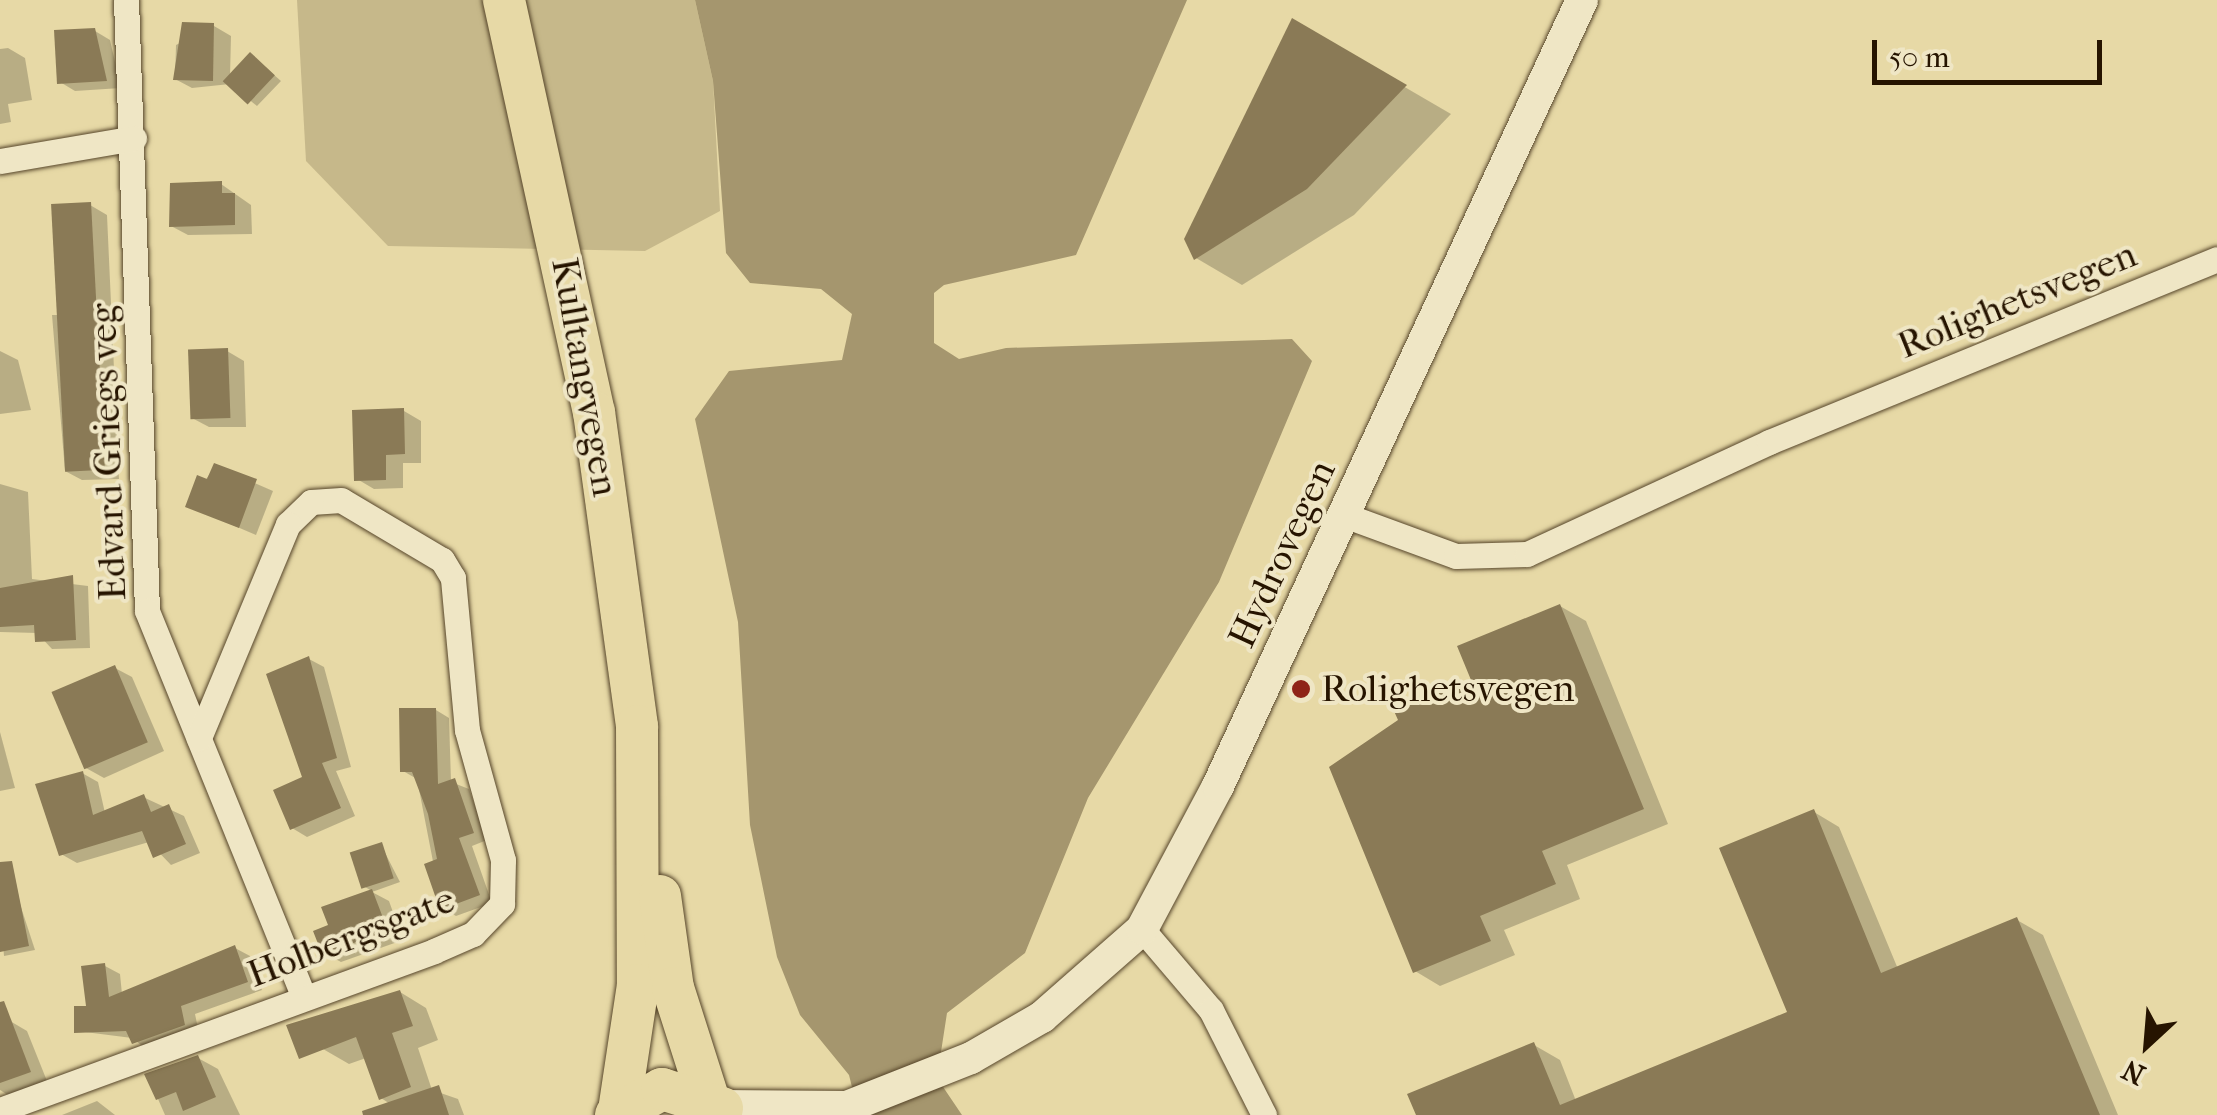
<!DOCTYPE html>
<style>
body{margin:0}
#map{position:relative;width:2217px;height:1115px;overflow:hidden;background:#e7d9a6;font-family:"IM FELL French Canon",serif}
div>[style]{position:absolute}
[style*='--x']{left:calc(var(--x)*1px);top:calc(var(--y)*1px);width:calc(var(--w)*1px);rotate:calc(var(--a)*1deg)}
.green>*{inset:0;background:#c6b88a}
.water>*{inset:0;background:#a5966e}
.shadow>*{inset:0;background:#0003}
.building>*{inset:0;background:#8a7a56;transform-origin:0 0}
.roads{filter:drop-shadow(0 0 2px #56452a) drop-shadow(0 0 2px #56452a)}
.minor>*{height:25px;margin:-12.5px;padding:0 12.5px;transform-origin:12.5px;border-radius:12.5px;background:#efe6c5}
.tertiary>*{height:32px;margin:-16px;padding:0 16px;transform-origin:16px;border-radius:16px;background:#efe6c5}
.trunk>*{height:42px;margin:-21px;padding:0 21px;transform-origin:21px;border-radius:21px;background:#e7d9a6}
.dots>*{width:28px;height:28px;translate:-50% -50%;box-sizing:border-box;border:5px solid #efe6c5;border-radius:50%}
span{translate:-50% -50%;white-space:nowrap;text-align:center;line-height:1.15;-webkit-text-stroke:8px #efe6c5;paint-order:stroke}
.street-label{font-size:38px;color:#261400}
.poi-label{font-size:38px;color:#261400}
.left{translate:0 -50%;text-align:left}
.north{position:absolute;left:2097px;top:995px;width:100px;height:100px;-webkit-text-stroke:8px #efe6c5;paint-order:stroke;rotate:206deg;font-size:28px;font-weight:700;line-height:40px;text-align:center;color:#261400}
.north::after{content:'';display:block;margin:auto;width:35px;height:45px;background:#261400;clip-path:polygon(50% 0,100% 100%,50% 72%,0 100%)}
.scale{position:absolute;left:1872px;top:40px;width:230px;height:45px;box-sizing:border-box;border:5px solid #261400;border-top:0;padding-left:12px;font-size:30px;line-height:35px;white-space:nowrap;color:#261400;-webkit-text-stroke:8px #efe6c5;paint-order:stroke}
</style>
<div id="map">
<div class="green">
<div style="clip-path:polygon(297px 0,695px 0,713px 81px,720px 211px,645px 251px,388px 246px,306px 161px)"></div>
</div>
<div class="water">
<div style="clip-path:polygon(695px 0,1187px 0,1076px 255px,944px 285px,934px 293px,934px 343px,959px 359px,1006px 348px,1292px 339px,1312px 361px,1219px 582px,1088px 798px,1025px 953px,947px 1013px,937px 1078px,962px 1115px,859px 1115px,849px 1075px,800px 1015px,777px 957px,750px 825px,738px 622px,695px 419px,729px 371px,842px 360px,852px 314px,821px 289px,750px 283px,726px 253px,713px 81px)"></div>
</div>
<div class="shadow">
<div style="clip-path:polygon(1293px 22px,1451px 114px,1354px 215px,1242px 285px,1196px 258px)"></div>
<div style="clip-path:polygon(214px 26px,231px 36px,230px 77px,251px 55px,281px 81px,257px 106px,230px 84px,192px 88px,175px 79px,176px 45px)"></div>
<div style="clip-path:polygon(95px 31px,110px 40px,121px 88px,75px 91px,60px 82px)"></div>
<div style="clip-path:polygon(8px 48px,25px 58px,32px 100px,8px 104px,11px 122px,0 124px,0 49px)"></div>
<div style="clip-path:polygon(221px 184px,251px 205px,252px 234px,188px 235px,171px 226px)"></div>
<div style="clip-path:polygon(90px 205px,107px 215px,119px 479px,82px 480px,65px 471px,52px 315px,66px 315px)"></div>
<div style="clip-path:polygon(0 351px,18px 360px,31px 410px,0 414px)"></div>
<div style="clip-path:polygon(227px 351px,244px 361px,246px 427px,209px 427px,192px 418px)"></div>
<div style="clip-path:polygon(404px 411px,421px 421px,421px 463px,403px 463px,403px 488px,374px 489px,357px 479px)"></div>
<div style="clip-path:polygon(215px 466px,273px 491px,256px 535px,188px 506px)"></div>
<div style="clip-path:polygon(0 484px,28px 492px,32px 579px,88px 586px,90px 648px,52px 649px,37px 633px,0 632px)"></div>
<div style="clip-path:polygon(1560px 606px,1586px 621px,1668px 824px,1567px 865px,1580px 899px,1504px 930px,1515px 955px,1440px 986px,1415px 971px,1474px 681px)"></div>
<div style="clip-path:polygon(309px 659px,324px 667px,351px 767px,336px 771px,355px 816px,307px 837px,292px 828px,306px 779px)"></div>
<div style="clip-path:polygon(115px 668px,132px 677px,164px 751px,104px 778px,86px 768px)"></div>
<div style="clip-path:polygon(436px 710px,449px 718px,451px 782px,469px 789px,487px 840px,472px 846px,492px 903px,456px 916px,442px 908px,417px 779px,403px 771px)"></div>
<div style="clip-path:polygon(0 732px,15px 788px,0 791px)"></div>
<div style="clip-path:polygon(82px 773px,98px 782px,105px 813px,143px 797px,184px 816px,200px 853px,171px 865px,149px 842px,77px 863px,61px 854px)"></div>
<div style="clip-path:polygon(1814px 812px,1839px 827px,1898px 969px,2017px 920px,2043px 935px,2118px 1115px,1419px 1115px,1534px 1045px,1560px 1060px,1576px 1101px,1790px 1013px)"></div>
<div style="clip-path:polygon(381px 845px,400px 882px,372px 892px,389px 901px,403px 940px,341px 962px,324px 953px,331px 927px,372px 891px,365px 887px)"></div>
<div style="clip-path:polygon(19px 901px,35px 950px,4px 956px,0 905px)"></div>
<div style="clip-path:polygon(235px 948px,250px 956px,262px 990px,195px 1014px,199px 1033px,149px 1051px,132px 1038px,77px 1031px,105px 966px,120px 974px,122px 994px)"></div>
<div style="clip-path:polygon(400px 992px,426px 1008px,438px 1040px,418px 1048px,432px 1090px,458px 1099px,464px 1115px,407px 1115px,381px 1098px,366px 1058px,349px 1064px,323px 1049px)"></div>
<div style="clip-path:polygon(10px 1021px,27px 1031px,47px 1081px,8px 1095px,0 1090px,0 1024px)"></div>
<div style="clip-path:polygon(198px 1058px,218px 1069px,240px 1115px,165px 1115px,148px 1076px)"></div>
<div style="clip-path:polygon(97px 1101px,115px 1115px,62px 1115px)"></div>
</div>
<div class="building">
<div style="clip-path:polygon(1292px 18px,1407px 85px,1307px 189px,1194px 260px,1184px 239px)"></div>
<div style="clip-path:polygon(182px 22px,214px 23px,213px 81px,173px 80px)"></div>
<div style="clip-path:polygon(95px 28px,107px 81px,57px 84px,54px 30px)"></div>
<div style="left:250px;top:52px;width:34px;height:40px;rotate:43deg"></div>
<div style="clip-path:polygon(222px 181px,222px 193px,235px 193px,235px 225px,169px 227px,170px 183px)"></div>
<div style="left:91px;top:202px;width:268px;height:40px;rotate:87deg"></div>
<div style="left:228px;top:348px;width:70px;height:40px;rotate:88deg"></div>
<div style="clip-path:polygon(404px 408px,405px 454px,386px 455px,386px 480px,354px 481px,352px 410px)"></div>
<div style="clip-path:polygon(214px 463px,257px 479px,239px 528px,185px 507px,197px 475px,207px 479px)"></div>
<div style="clip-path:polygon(73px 575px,76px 640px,35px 642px,34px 625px,0 627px,0 588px)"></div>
<div style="clip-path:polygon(1560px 604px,1644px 809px,1542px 851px,1556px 884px,1480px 916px,1491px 941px,1413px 973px,1329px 767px,1398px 720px,1394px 711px,1471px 680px,1457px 646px)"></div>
<div style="clip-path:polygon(309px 656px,337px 758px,322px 763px,341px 808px,290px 830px,273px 790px,302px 777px,266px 674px)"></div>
<div style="left:115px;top:665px;width:84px;height:69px;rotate:67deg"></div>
<div style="clip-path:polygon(399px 708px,436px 708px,438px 784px,455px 778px,474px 833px,459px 838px,480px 895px,440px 910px,424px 864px,437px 859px,428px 814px,412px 772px,400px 772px)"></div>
<div style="clip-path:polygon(83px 771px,93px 815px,144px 794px,151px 812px,169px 804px,186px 844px,153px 858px,142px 831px,59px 856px,35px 784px)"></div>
<div style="clip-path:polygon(1814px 809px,1881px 973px,2017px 917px,2100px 1115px,1416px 1115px,1407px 1094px,1534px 1042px,1560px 1105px,1787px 1012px,1719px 848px)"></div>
<div style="left:382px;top:842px;width:38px;height:34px;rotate:72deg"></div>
<div style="clip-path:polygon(12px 861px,29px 946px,0 952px,0 862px)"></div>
<div style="clip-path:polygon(372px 889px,388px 931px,322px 954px,313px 931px,328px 925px,321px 907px)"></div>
<div style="clip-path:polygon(235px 945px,248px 982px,181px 1006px,185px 1025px,132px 1044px,126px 1031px,74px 1033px,74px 1006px,86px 1006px,81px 966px,105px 963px,109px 997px)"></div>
<div style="clip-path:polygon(400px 990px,413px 1026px,392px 1033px,411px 1087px,379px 1100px,356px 1037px,299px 1059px,286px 1025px)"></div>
<div style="clip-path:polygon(4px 1001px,31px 1072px,0 1083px,0 1002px)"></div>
<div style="clip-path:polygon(198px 1055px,216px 1097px,183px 1111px,176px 1092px,156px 1100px,144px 1074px)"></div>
<div style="clip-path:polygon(439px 1085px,449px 1115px,363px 1115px,362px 1111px)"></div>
</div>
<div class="roads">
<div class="minor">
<div style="--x:126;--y:0;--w:611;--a:88.03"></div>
<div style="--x:147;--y:611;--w:412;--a:67.9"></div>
<div style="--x:0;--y:161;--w:136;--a:-9.7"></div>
<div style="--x:1344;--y:515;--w:119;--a:20.1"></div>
<div style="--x:1456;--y:556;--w:71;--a:-1.6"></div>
<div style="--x:1527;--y:554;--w:267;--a:-24.8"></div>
<div style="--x:1769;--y:442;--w:484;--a:-22.2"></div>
<div style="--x:1142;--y:929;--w:106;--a:49.6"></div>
<div style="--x:1211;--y:1010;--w:118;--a:63.2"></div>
<div style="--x:0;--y:1110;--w:462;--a:-20.1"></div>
<div style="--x:434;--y:951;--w:43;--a:-23.6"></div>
<div style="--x:473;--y:934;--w:42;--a:-46"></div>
<div style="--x:502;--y:904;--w:44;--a:-88.7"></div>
<div style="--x:503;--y:860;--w:135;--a:-105.5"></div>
<div style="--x:467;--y:730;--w:153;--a:-95.3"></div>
<div style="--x:453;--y:578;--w:21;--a:-121"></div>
<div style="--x:442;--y:560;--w:117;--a:-149.3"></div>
<div style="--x:341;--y:500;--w:30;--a:176"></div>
<div style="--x:311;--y:502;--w:32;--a:136"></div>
<div style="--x:288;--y:524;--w:232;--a:112.6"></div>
</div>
<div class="tertiary">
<div style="--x:720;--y:1106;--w:127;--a:0.5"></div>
<div style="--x:847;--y:1107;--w:133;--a:-21.6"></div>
<div style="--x:971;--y:1058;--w:82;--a:-30"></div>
<div style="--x:1042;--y:1017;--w:133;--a:-41.3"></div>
<div style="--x:1142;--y:929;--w:162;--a:-62"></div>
<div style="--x:1218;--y:786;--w:866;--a:-65.15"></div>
</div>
<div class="trunk">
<div style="--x:504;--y:0;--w:422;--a:77.7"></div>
<div style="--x:594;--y:412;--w:317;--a:82.2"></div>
<div style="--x:637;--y:726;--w:259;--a:89.8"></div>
<div style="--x:638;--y:985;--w:126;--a:98.6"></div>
<div style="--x:660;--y:896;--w:93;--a:82"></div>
<div style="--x:673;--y:988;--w:115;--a:72.3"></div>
<div style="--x:616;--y:1115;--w:53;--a:-29.5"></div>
<div style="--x:662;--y:1089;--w:63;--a:17.6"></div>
</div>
</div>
<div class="dots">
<div style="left:1301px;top:689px;background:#8f2418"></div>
</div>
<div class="street-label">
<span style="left:2017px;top:300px;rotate:-22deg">Rolighetsvegen</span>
<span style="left:585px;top:377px;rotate:80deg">Kulltangvegen</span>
<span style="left:108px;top:452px;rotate:-92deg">Edvard Griegs veg</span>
<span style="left:1282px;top:554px;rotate:-65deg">Hydrovegen</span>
<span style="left:351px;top:937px;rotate:-21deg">Holbergsgate</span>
</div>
<div class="poi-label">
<span class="left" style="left:1321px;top:689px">Rolighetsvegen</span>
</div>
<div class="north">N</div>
<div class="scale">50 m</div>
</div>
